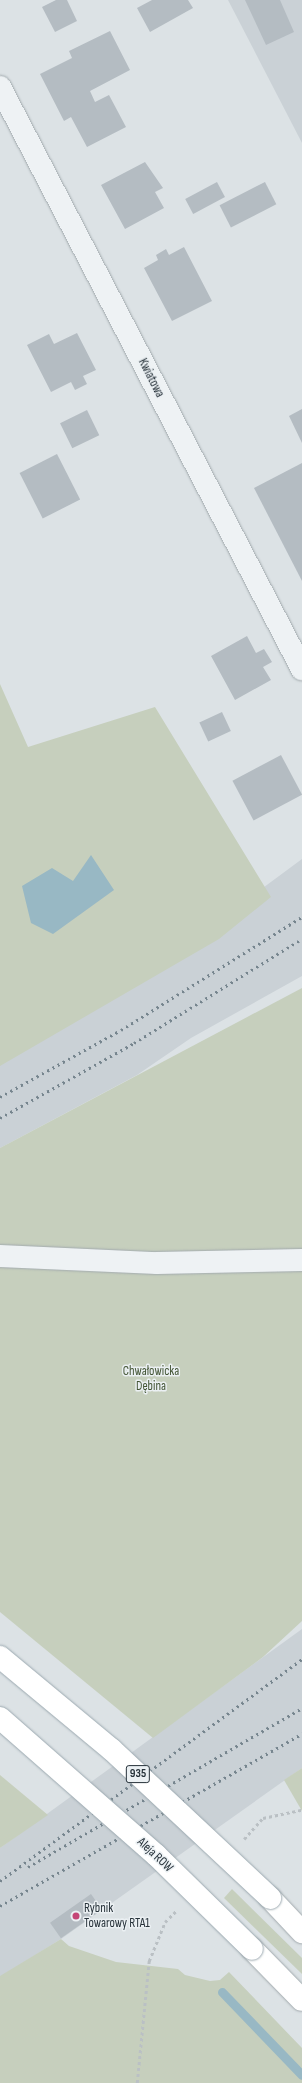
<!DOCTYPE html>
<meta charset="utf-8">
<style>
body{margin:0}
#map{position:relative;width:302px;height:2083px;overflow:hidden;background:#dce2e5;font-family:"Sofia Sans Condensed",sans-serif}
div>[style]{position:absolute}
[style*='--x']{left:calc(var(--x)*1px);top:calc(var(--y)*1px);width:calc(var(--w)*1px);rotate:calc(var(--a)*1deg)}
.built>*{inset:0;background:#cad1d6}
.green>*{inset:0;background:#c6cfbd}
.water>*{inset:0;background:#98b8c4}
.stream>*{height:9px;margin:-4.5px;padding:0 4.5px;transform-origin:4.5px;border-radius:4.5px;background:#98b8c4}
.building>*{inset:0;background:#b4bcc2;transform-origin:0 0}
.path>*{height:2.5px;margin-top:-1.25px;transform-origin:0;background:repeating-linear-gradient(90deg,#bac0c4 0 3px,transparent 0 6px)}
.roads{filter:drop-shadow(0 0 1px #a2aaae) drop-shadow(0 0 1px #a2aaae)}
.minor>*{height:22px;margin:-11px;padding:0 11px;transform-origin:11px;border-radius:11px;background:#eef2f4}
.major>*{height:22px;margin:-11px;padding:0 11px;transform-origin:11px;border-radius:11px;background:#fff}
.rail>*{height:3px;margin-top:-1.5px;transform-origin:0;background:repeating-linear-gradient(90deg,#76858e 0 2px,transparent 0 6px)}
.bridges{filter:drop-shadow(0 0 1px #9ca9b0) drop-shadow(0 0 1px #9ca9b0)}
.major-bridge>*{height:22px;margin:-11px;padding:0 11px;transform-origin:11px;border-radius:11px;background:#fff}
.dots>*{width:11px;height:11px;translate:-50% -50%;box-sizing:border-box;border:2px solid #ebf0f3;border-radius:50%}
span{translate:-50% -50%;white-space:nowrap;text-align:center;line-height:1.15;-webkit-text-stroke:3px #ebf0f3;paint-order:stroke}
.shield-label span{padding:1px 3px;background:#ebf0f3;border:1px solid;border-radius:3px;-webkit-text-stroke-width:0}
.shield-label{font-size:12px;color:#27323a;font-weight:700}
.street-label{font-size:13px;color:#27323a}
.park-label{font-size:13px;color:#435535}
.poi-label{font-size:13px;color:#27323a}
.left{translate:0 -50%;text-align:left}
</style>
<div id="map">
<div class="built">
<div style="clip-path:polygon(228px 0,302px 0,302px 143px)"></div>
<div style="clip-path:polygon(302px 859px,302px 976px,191px 1038px,137px 1075px,0 1148px,0 1057px,153px 969px)"></div>
<div style="clip-path:polygon(302px 1629px,302px 1768px,61px 1939px,0 1977px,0 1848px)"></div>
</div>
<div class="green">
<div style="clip-path:polygon(0 684px,28px 747px,155px 707px,271px 897px,219px 939px,0 1066px)"></div>
<div style="clip-path:polygon(302px 988px,302px 1621px,263px 1657px,153px 1738px,0 1612px,0 1148px)"></div>
<div style="clip-path:polygon(302px 1768px,302px 1811px,284px 1780px)"></div>
<div style="clip-path:polygon(0 1775px,48px 1815px,0 1848px)"></div>
<div style="clip-path:polygon(232px 1889px,302px 1958px,302px 1974px,224px 1898px)"></div>
<div style="clip-path:polygon(61px 1939px,69px 1946px,116px 1962px,178px 1969px,185px 1975px,210px 1981px,220px 1980px,229px 1972px,302px 2048px,302px 2083px,0 2083px,0 1976px)"></div>
</div>
<div class="water">
<div style="clip-path:polygon(91px 855px,114px 890px,53px 934px,31px 923px,22px 886px,52px 868px,73px 881px)"></div>
</div>
<div class="stream">
<div style="--x:222;--y:1992;--w:115;--a:46.1"></div>
</div>
<div class="building">
<div style="clip-path:polygon(56px 0,67px 0,77px 21px,55px 32px,42px 7px)"></div>
<div style="clip-path:polygon(152px 0,188px 0,193px 8px,150px 32px,137px 8px)"></div>
<div style="clip-path:polygon(245px 0,280px 0,294px 32px,266px 45px)"></div>
<div style="clip-path:polygon(110px 31px,130px 70px,90px 91px,95px 102px,109px 95px,126px 127px,87px 147px,71px 117px,64px 121px,40px 74px,72px 58px,69px 51px)"></div>
<div style="clip-path:polygon(145px 162px,163px 188px,155px 192px,164px 208px,125px 229px,101px 185px)"></div>
<div style="left:217px;top:182px;width:17px;height:36px;rotate:62deg"></div>
<div style="left:265px;top:182px;width:25px;height:51px;rotate:63deg"></div>
<div style="clip-path:polygon(184px 247px,212px 301px,172px 321px,144px 268px,158px 260px,156px 255px,166px 249px,169px 255px)"></div>
<div style="clip-path:polygon(77px 333px,96px 370px,83px 376px,87px 384px,75px 390px,71px 382px,51px 392px,27px 345px,49px 334px,54px 344px)"></div>
<div style="clip-path:polygon(302px 409px,302px 443px,289px 416px)"></div>
<div style="left:87px;top:410px;width:28px;height:30px;rotate:64deg"></div>
<div style="left:57px;top:454px;width:51px;height:42px;rotate:63deg"></div>
<div style="clip-path:polygon(302px 463px,302px 581px,254px 488px)"></div>
<div style="clip-path:polygon(247px 636px,256px 653px,264px 649px,272px 662px,263px 667px,271px 680px,235px 700px,211px 656px)"></div>
<div style="left:222px;top:712px;width:21px;height:25px;rotate:65deg"></div>
<div style="left:281px;top:755px;width:45px;height:55px;rotate:62deg"></div>
<div style="left:91px;top:1894px;width:19px;height:50px;rotate:55deg"></div>
</div>
<div class="path">
<div style="--x:244;--y:1839;--w:28;--a:-48"></div>
<div style="--x:263;--y:1818;--w:40;--a:-12"></div>
<div style="--x:137;--y:2083;--w:123;--a:-84.4"></div>
<div style="--x:149;--y:1961;--w:42;--a:-67.7"></div>
<div style="--x:165;--y:1922;--w:16;--a:-45"></div>
</div>
<div class="roads">
<div class="minor">
<div style="--x:0;--y:87;--w:656;--a:62.58"></div>
<div style="--x:0;--y:1256;--w:157;--a:2.6"></div>
<div style="--x:157;--y:1263;--w:145;--a:-1.2"></div>
</div>
<div class="major">
<div style="--x:270;--y:1898;--w:47;--a:46.7"></div>
<div style="--x:252;--y:1949;--w:71;--a:45.6"></div>
</div>
</div>
<div class="rail">
<div style="--x:0;--y:1097;--w:138;--a:-29"></div>
<div style="--x:121;--y:1030;--w:213;--a:-32"></div>
<div style="--x:0;--y:1118;--w:154;--a:-29.2"></div>
<div style="--x:134;--y:1043;--w:198;--a:-31.8"></div>
<div style="--x:28;--y:1867;--w:317;--a:-30.1"></div>
<div style="--x:0;--y:1881;--w:375;--a:-36.3"></div>
<div style="--x:0;--y:1906;--w:348;--a:-29.7"></div>
</div>
<div class="bridges">
<div class="major-bridge">
<div style="--x:0;--y:1657;--w:144;--a:39.7"></div>
<div style="--x:111;--y:1749;--w:218;--a:43.1"></div>
<div style="--x:0;--y:1718;--w:208;--a:41.3"></div>
<div style="--x:156;--y:1855;--w:134;--a:44.4"></div>
</div>
</div>
<div class="dots">
<div style="left:76px;top:1916px;background:#c54677"></div>
</div>
<div class="shield-label">
<span style="left:138px;top:1774px">935</span>
</div>
<div class="street-label">
<span style="left:151px;top:378px;rotate:63deg">Kwiatowa</span>
<span style="left:155px;top:1855px;rotate:43deg">Aleja ROW</span>
</div>
<div class="park-label">
<span style="left:151px;top:1379px">Chwałowicka<br>Dębina</span>
</div>
<div class="poi-label">
<span class="left" style="left:84px;top:1916px">Rybnik<br>Towarowy RTA1</span>
</div>
</div>
